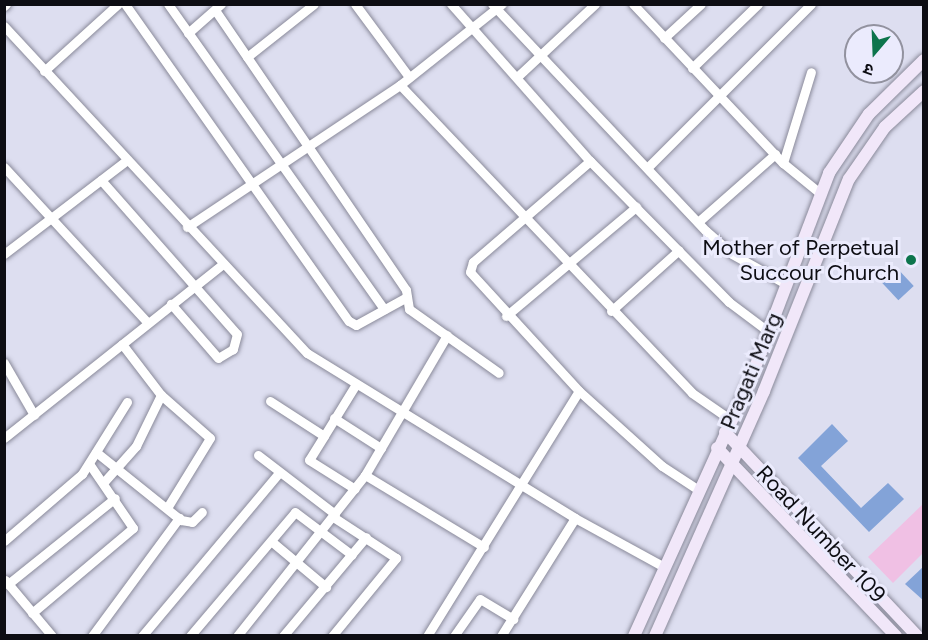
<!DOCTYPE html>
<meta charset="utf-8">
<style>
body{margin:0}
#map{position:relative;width:928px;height:640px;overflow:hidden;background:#dddef0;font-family:Figtree,"Noto Sans Devanagari",sans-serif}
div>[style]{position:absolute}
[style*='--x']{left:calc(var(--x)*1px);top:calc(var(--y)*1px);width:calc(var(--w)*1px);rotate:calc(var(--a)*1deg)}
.green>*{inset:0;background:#f0c0e4}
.building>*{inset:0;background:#83a3d8;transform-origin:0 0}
.roads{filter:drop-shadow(0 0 2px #8a8a9a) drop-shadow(0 0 2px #8a8a9a)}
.street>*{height:9px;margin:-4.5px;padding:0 4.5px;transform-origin:4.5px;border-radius:4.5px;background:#fff}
.secondary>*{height:12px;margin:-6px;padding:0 6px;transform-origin:6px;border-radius:6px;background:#f1e7f9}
.dots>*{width:16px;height:16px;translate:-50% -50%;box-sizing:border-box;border:3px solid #ebebfd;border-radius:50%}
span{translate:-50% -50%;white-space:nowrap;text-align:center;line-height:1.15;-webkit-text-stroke:6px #ebebfd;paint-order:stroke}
.poi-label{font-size:22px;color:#0d0d13}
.right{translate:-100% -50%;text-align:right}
.street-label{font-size:22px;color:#0d0d13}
.frame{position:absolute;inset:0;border:6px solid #0d0d13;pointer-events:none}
.north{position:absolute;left:844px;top:24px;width:60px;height:60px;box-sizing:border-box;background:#ebebfd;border:2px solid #92929f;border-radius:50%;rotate:199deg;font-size:16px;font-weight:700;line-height:24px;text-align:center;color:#0d0d13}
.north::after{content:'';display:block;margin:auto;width:21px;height:27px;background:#0c744c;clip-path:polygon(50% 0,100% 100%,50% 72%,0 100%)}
</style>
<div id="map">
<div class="green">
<div style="clip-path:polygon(923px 504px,923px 553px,893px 583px,868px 557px)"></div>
</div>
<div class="building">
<div style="left:896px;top:267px;width:26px;height:21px;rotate:47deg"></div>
<div style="clip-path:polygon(832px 424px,848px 441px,821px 466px,861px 508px,888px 483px,904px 499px,869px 532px,798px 458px)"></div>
<div style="clip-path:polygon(924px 566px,924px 601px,905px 584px)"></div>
</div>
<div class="roads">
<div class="street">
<div style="--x:125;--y:4;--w:388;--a:54.8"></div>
<div style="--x:349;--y:321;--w:8;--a:30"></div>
<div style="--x:356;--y:325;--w:58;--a:-28.8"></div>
<div style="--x:168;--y:4;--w:374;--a:54.7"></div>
<div style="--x:355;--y:4;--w:91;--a:53.5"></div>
<div style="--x:451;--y:4;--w:210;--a:48.5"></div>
<div style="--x:590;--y:161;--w:198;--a:45.4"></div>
<div style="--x:729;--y:302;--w:50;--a:36.9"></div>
<div style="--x:492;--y:4;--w:312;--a:46.7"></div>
<div style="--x:706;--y:231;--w:35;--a:41"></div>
<div style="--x:732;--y:254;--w:62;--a:29.1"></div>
<div style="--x:633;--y:4;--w:219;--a:46.7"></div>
<div style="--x:783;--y:163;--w:49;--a:39.2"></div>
<div style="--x:4;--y:6;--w:3;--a:-45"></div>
<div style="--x:215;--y:10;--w:339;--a:55.7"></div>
<div style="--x:406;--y:290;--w:19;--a:81"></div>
<div style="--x:409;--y:309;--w:110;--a:35.4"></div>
<div style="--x:4;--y:26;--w:446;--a:47.2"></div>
<div style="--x:307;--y:353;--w:315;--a:31.6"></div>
<div style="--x:575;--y:518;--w:102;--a:28.8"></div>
<div style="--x:188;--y:33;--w:44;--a:-41.3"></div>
<div style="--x:664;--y:38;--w:50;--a:-42.6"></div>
<div style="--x:247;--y:57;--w:85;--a:-38.3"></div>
<div style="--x:692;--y:68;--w:92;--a:-44.1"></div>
<div style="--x:44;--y:71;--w:100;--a:-42.2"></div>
<div style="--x:517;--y:77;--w:107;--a:-43.1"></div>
<div style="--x:400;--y:85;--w:424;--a:46.5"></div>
<div style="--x:692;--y:393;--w:47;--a:34.7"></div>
<div style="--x:590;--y:161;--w:155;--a:139.2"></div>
<div style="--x:473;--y:262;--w:10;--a:107"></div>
<div style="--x:470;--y:272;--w:161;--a:47.5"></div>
<div style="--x:579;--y:391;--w:112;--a:42.1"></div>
<div style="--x:662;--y:466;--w:42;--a:33.3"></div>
<div style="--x:783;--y:163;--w:95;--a:-72.9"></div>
<div style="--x:4;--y:167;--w:212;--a:47.3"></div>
<div style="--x:647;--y:168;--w:232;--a:-45"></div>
<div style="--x:101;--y:180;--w:205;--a:48.6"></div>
<div style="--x:237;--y:334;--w:16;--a:105"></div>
<div style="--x:233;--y:349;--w:17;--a:149"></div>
<div style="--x:218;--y:358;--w:72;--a:-131"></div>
<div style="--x:698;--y:222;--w:103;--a:-41.4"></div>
<div style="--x:187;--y:227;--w:256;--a:-33.7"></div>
<div style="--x:400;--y:85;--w:130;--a:-38.5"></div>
<div style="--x:4;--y:254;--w:155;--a:-37.4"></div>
<div style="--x:611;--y:311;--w:91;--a:-41.9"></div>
<div style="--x:506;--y:316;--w:170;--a:-40"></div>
<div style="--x:4;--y:363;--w:60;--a:60"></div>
<div style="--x:161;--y:395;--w:65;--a:41.3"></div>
<div style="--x:210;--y:438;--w:82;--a:121.6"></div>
<div style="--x:270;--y:401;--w:64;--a:32.9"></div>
<div style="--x:324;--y:436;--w:61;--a:-58.4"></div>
<div style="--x:334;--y:418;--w:56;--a:32.6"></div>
<div style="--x:324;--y:436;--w:28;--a:122"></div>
<div style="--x:309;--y:460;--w:54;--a:32.2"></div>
<div style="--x:4;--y:438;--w:280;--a:-38.5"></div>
<div style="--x:96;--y:452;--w:109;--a:38.7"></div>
<div style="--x:181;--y:520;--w:11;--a:10"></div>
<div style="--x:192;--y:522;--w:14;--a:-45"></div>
<div style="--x:258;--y:455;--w:97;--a:37.5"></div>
<div style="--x:365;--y:475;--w:139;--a:31.2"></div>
<div style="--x:103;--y:483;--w:50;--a:-48.3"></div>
<div style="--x:136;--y:446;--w:57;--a:-63.9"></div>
<div style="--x:161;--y:395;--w:64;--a:-127.4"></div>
<div style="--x:4;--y:541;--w:103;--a:-40.7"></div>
<div style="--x:82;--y:474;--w:85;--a:-58"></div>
<div style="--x:271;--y:541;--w:72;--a:39.9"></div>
<div style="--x:5;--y:580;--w:73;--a:50"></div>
<div style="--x:8;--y:584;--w:137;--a:-38.8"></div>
<div style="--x:32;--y:613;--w:132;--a:-40.1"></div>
<div style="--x:133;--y:528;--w:76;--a:-124.3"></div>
<div style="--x:92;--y:636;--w:147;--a:-53.6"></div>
<div style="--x:142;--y:636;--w:213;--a:-50"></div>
<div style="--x:190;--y:636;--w:162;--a:-49.7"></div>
<div style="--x:295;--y:512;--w:71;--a:37"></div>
<div style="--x:237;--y:636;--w:206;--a:-51.5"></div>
<div style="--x:365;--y:475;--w:162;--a:-59.6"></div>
<div style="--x:283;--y:636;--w:129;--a:-50"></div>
<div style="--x:332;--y:636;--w:101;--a:-50.6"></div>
<div style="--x:396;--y:558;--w:75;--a:-146.9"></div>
<div style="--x:427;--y:636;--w:288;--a:-58.2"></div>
<div style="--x:454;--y:636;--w:45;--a:-54.9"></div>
<div style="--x:480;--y:599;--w:39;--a:31"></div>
<div style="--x:501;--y:636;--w:139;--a:-57.9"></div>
</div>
<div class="secondary">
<div style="--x:725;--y:432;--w:280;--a:46.7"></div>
<div style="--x:717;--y:448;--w:260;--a:46.4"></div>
<div style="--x:634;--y:636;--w:278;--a:-65.6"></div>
<div style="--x:749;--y:383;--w:225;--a:-69.1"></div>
<div style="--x:829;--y:173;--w:71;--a:-55.9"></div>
<div style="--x:869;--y:114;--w:77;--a:-44.5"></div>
<div style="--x:655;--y:636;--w:268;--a:-66"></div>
<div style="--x:764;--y:391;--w:228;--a:-68.2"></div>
<div style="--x:849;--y:179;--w:63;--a:-55.3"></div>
<div style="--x:885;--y:127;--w:53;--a:-42.7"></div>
</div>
</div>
<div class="dots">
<div style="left:911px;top:260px;background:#0c744c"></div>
</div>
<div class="poi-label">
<span class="right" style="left:899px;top:260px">Mother of Perpetual<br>Succour Church</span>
</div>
<div class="street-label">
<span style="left:751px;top:371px;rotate:-67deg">Pragati Marg</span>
<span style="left:821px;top:534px;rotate:47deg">Road Number 109</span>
</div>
<div class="frame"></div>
<div class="north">उ</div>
</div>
